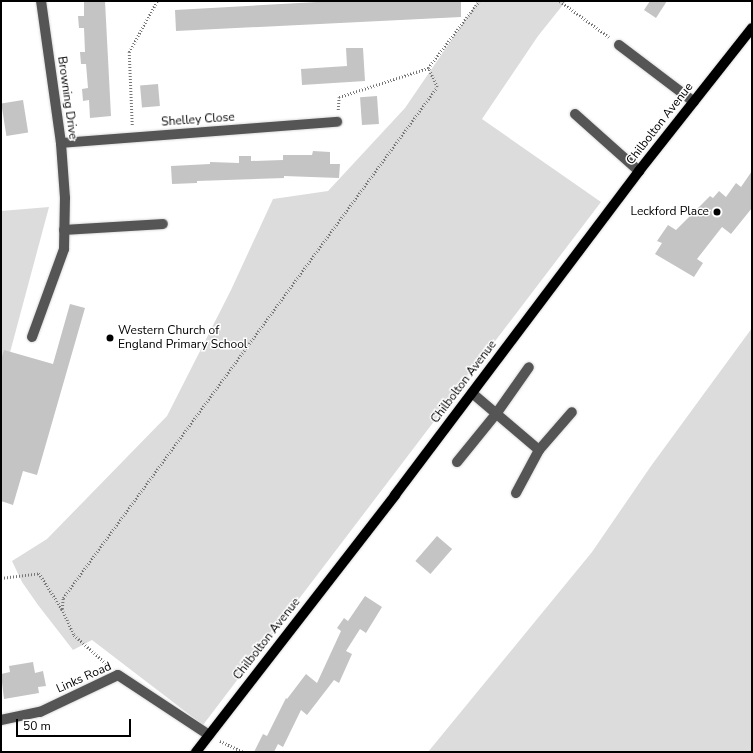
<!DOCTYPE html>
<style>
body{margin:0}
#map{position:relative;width:753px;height:753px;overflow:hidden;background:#fff;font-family:"Nunito Sans",sans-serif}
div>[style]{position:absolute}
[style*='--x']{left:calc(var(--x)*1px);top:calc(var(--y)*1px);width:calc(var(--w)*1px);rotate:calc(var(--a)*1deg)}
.green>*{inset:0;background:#dcdcdc}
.building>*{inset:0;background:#c4c4c4;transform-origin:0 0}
.path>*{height:2.5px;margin-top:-1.25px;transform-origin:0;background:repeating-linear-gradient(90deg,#777 0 1px,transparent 0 3px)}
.roads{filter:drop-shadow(0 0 1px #dbdbdb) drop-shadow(0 0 1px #dbdbdb)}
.minor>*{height:10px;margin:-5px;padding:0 5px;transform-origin:5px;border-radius:5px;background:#555}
.major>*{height:10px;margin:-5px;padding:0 5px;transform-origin:5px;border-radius:5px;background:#000}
.dots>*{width:11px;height:11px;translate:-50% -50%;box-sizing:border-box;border:2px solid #fff;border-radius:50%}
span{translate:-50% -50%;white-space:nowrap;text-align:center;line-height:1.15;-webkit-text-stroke:3px #fff;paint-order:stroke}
.street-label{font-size:12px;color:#000}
.poi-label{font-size:12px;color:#000}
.right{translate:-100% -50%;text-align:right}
.left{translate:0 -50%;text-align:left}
.frame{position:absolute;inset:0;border:2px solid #000;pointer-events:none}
.scale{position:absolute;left:16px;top:719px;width:115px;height:18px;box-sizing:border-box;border:2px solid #000;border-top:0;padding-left:5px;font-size:12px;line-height:14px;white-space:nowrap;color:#000;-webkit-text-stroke:3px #fff;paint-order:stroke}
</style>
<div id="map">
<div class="green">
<div style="clip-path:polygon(478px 1px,566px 1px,538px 36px,482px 119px,601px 202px,203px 725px,92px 640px,73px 650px,38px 605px,22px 582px,12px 561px,47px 539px,167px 416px,231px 290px,273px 199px,328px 191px,405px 108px)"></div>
<div style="clip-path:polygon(49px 207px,1px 386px,1px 211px)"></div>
<div style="clip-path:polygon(752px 328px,752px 752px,428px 752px,592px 552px,651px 466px)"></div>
</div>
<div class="building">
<div style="clip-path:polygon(84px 1px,105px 1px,111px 116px,90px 118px,89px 100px,83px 101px,82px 89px,88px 88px,86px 64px,81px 64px,80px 52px,85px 52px,84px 28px,79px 28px,78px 16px,84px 16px)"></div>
<div style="clip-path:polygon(335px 1px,461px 1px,461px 17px,176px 31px,175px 10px)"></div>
<div style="clip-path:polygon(650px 1px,667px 1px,656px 18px,644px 10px)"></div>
<div style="clip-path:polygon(346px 48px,363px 48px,365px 81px,302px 85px,301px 69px,347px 66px)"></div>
<div style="left:158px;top:84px;width:22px;height:18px;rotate:85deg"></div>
<div style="left:377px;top:96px;width:28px;height:17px;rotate:86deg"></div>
<div style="left:23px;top:100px;width:33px;height:22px;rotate:81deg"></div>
<div style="clip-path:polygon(313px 151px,330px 152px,330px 164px,340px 164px,339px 178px,284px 176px,284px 178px,197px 181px,197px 183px,172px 184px,171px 166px,210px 164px,210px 162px,239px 163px,239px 156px,251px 156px,251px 161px,283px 160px,283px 155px,312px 155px)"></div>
<div style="clip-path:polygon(752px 171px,752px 208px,731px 234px,722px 227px,697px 259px,703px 263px,694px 277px,655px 254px,662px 243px,657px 241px,668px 225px,676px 230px,710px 196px,713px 198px,719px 191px,726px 197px,736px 183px,741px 187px)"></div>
<div style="clip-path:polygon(70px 304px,85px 308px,37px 475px,23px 471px,13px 505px,1px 501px,1px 360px,4px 350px,53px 364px)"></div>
<div style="left:437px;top:536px;width:20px;height:33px;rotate:41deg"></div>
<div style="clip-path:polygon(365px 596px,382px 607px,366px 633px,360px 629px,346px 651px,352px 654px,339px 683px,334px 680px,307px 715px,301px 710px,283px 747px,278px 744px,274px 752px,254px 752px,263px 734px,267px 736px,286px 698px,287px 699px,306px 674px,317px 683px,341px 631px,337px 628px,344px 618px,348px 621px)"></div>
<div style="clip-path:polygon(33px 662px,35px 673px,43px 671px,46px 686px,38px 687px,39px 693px,4px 699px,1px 674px,10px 672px,9px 666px)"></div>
</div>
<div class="path">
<div style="--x:560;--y:1;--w:61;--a:36.3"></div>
<div style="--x:338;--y:110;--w:13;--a:-86"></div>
<div style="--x:339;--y:97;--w:94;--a:-18"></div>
<div style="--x:428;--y:68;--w:84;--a:-52.7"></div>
<div style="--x:132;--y:125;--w:73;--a:-92.4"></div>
<div style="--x:129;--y:52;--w:58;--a:-61.2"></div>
<div style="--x:1;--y:578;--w:38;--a:-7"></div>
<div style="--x:39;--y:573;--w:43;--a:57.4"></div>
<div style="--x:62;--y:609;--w:29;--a:65"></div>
<div style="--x:74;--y:635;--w:47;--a:41.5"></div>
<div style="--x:62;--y:609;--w:11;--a:-85"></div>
<div style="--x:63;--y:598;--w:633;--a:-53.8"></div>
<div style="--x:437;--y:87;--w:21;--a:-115"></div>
<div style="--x:220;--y:741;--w:26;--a:25"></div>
</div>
<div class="roads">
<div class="minor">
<div style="--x:619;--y:45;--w:94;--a:37.2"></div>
<div style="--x:575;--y:114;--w:86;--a:41.7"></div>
<div style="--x:61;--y:143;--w:277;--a:-4.4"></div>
<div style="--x:64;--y:230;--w:99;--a:-3.5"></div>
<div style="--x:32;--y:337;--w:94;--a:-70"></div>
<div style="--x:64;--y:249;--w:51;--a:-88.9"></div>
<div style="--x:65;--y:198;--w:55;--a:-94.2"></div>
<div style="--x:61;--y:143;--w:143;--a:-98"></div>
<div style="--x:472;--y:393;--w:88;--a:40.4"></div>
<div style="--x:539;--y:450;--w:50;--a:-49"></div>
<div style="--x:457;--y:462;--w:62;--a:-50.9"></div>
<div style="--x:496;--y:414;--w:57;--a:-54.9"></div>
<div style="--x:516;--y:493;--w:49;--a:-61.9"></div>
<div style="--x:1;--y:720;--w:40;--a:-12"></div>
<div style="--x:40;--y:712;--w:86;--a:-25.4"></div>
<div style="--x:118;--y:675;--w:109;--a:33.4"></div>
</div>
<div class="major">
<div style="--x:196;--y:752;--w:325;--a:-52.2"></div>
<div style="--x:395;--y:495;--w:406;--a:-53"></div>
<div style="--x:639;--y:171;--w:182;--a:-51.7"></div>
</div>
</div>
<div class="dots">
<div style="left:717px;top:212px;background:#000"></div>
<div style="left:110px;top:338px;background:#000"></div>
</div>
<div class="street-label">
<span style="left:67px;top:98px;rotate:82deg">Browning Drive</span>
<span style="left:198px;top:120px;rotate:-4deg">Shelley Close</span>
<span style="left:660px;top:124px;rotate:-52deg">Chilbolton Avenue</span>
<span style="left:464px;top:382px;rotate:-53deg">Chilbolton Avenue</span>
<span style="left:267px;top:639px;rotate:-52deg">Chilbolton Avenue</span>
<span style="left:84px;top:678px;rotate:-24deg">Links Road</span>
</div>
<div class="poi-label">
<span class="right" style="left:709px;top:212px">Leckford Place</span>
<span class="left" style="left:118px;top:338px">Western Church of<br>England Primary School</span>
</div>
<div class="frame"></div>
<div class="scale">50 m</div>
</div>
